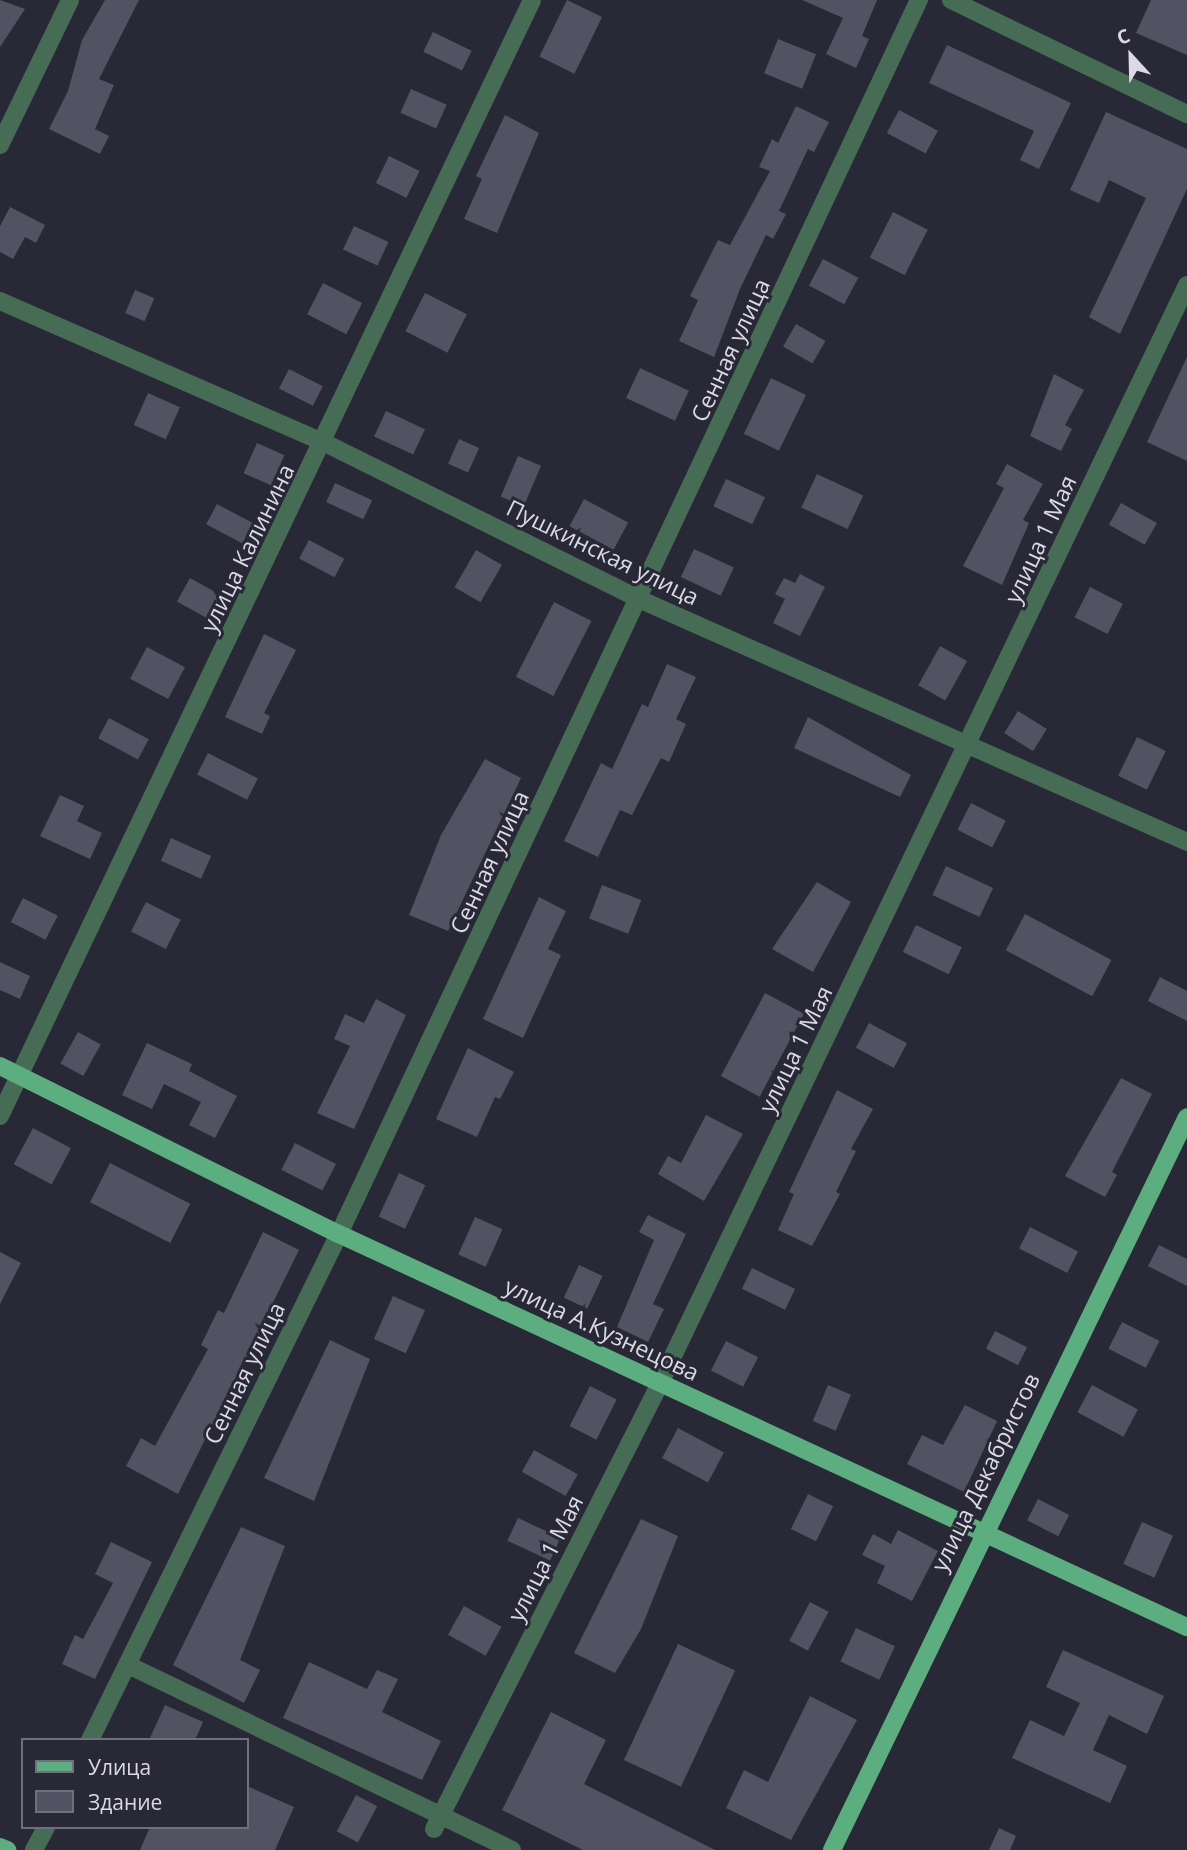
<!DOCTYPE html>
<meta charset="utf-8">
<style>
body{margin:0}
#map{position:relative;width:1187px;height:1850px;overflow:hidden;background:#292837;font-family:"Open Sans",sans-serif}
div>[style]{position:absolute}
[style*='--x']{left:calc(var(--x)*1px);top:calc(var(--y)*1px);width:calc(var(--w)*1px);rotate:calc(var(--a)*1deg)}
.building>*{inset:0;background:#525262;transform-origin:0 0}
.minor>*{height:18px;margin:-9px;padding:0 9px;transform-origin:9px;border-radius:9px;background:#466c55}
.major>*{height:18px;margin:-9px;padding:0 9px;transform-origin:9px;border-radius:9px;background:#5cad7f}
span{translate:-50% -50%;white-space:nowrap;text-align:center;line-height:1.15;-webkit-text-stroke:6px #292837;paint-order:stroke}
.street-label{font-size:23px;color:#dbdae4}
.legend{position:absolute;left:21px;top:1738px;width:228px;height:91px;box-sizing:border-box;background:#292837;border:2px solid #706f7c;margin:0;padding:9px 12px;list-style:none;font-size:21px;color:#dbdae4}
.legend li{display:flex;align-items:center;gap:14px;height:35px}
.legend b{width:35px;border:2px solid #706f7c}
.north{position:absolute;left:1096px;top:21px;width:70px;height:70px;-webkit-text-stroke:5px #292837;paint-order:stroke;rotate:338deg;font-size:19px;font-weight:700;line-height:28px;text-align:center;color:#dbdae4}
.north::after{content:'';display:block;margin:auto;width:24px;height:32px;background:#dbdae4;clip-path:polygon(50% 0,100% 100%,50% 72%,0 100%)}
</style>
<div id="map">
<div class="building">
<div style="clip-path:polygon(0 0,25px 9px,0 47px)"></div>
<div style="clip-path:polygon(105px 0,139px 0,99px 79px,114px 85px,95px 129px,109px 136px,100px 154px,49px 129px,68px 91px,82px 40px)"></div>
<div style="left:567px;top:0;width:39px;height:63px;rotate:26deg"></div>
<div style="clip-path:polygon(802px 0,877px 0,862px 36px,869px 39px,856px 68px,826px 54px,843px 18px)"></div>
<div style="clip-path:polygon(1151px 0,1187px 0,1187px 55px,1136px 33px)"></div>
<div style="left:433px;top:32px;width:43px;height:22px;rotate:26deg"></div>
<div style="left:778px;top:39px;width:41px;height:37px;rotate:22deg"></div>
<div style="clip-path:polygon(947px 45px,1071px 103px,1039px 169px,1020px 160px,1034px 131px,929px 83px)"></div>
<div style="left:411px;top:89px;width:39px;height:26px;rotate:24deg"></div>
<div style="clip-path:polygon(796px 106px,829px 122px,814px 152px,808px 149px,779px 211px,786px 214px,773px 239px,766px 235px,740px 289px,714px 357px,679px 341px,698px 300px,690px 296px,718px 240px,730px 245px,770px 171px,759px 167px,772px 139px,778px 143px)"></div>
<div style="left:899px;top:110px;width:44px;height:26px;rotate:28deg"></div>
<div style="clip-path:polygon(1106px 112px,1187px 149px,1187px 189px,1120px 334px,1089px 317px,1146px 198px,1109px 180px,1099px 203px,1070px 190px)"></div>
<div style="clip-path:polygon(505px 115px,539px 133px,497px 233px,464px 219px,482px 179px,476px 176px)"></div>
<div style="left:389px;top:156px;width:34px;height:30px;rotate:26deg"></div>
<div style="clip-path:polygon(10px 207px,45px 225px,36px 243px,25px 237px,13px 259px,0 252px,0 226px)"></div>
<div style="left:893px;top:212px;width:39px;height:51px;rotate:27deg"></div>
<div style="left:354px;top:226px;width:38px;height:26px;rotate:25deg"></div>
<div style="left:823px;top:259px;width:40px;height:30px;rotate:28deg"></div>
<div style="left:323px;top:283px;width:44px;height:35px;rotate:27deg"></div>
<div style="left:135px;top:290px;width:21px;height:25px;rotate:23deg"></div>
<div style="left:425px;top:293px;width:47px;height:43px;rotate:27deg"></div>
<div style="left:796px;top:324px;width:34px;height:26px;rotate:30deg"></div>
<div style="clip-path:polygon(1187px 357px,1187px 461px,1147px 442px)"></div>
<div style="left:640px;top:368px;width:54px;height:33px;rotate:25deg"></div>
<div style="left:289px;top:369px;width:38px;height:22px;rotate:27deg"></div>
<div style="clip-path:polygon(1054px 374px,1084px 390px,1065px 425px,1072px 429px,1061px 451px,1030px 436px)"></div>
<div style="left:771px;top:378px;width:39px;height:62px;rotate:26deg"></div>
<div style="left:148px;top:393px;width:35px;height:35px;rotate:24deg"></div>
<div style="left:386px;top:411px;width:43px;height:28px;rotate:25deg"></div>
<div style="left:459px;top:439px;width:22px;height:27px;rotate:24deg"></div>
<div style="left:257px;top:443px;width:30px;height:33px;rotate:24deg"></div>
<div style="left:518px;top:456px;width:25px;height:44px;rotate:23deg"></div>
<div style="clip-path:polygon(1007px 464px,1043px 484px,1023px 520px,1029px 523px,1002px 585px,963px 566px,1004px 488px,996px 484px)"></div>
<div style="left:817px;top:474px;width:51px;height:37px;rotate:25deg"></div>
<div style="left:726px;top:479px;width:43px;height:30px;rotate:25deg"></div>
<div style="left:335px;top:483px;width:41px;height:21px;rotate:25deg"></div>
<div style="left:584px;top:499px;width:50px;height:31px;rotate:28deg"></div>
<div style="left:1121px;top:503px;width:41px;height:25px;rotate:29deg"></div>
<div style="left:217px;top:504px;width:41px;height:23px;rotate:28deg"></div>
<div style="left:309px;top:540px;width:40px;height:21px;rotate:28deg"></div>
<div style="left:694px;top:549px;width:44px;height:31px;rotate:25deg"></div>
<div style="left:476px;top:550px;width:30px;height:43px;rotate:30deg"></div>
<div style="clip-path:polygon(800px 574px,825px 587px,800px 636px,773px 623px,785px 599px,775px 594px,784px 578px,795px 583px)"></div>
<div style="left:190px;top:578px;width:35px;height:27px;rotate:29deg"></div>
<div style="left:1090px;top:587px;width:37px;height:34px;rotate:27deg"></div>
<div style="left:554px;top:602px;width:42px;height:84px;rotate:27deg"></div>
<div style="clip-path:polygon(264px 634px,296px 650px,264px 713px,270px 716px,262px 734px,225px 717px)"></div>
<div style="left:940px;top:646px;width:31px;height:45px;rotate:29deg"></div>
<div style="left:147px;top:647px;width:43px;height:36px;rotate:28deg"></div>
<div style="clip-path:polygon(667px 664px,696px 677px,676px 719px,686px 724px,669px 762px,661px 758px,632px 815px,620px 810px,598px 857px,564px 841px,601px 763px,612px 769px,642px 704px,648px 707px)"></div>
<div style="left:1018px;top:711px;width:34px;height:26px;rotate:32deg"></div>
<div style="clip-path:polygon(808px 717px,911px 775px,900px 797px,794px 748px)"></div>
<div style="left:109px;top:718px;width:45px;height:23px;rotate:28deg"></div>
<div style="left:1137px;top:737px;width:32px;height:43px;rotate:26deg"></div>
<div style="left:208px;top:753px;width:56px;height:24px;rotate:27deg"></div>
<div style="clip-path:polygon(485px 759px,521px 778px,448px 931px,409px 915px,441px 835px)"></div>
<div style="clip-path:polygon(60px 795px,84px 806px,77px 821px,102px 833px,90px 859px,40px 836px)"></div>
<div style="left:971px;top:803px;width:39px;height:30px;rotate:27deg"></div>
<div style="left:171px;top:838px;width:44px;height:25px;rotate:24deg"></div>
<div style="left:946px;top:866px;width:52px;height:32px;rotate:25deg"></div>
<div style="clip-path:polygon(817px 882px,851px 902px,813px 972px,772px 949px)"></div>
<div style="left:602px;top:885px;width:42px;height:36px;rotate:21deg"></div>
<div style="clip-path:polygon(539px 897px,566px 911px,548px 949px,561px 955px,523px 1038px,483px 1019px)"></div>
<div style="left:23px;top:898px;width:39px;height:27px;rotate:27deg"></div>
<div style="left:146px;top:902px;width:39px;height:33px;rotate:27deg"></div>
<div style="left:1025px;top:914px;width:98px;height:41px;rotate:28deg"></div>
<div style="left:916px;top:925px;width:51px;height:30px;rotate:26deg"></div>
<div style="clip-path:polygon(0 962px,30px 976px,20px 999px,0 990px)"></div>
<div style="clip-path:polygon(1160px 977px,1187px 991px,1187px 1021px,1148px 1001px)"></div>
<div style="left:765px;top:993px;width:44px;height:94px;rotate:28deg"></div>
<div style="clip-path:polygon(376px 999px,406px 1015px,354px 1129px,317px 1113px,350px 1046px,334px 1039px,345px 1014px,364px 1023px)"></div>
<div style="left:869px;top:1023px;width:43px;height:28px;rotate:28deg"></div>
<div style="left:78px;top:1032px;width:26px;height:36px;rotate:29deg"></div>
<div style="clip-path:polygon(147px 1043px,192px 1064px,189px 1071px,237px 1096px,215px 1138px,189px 1125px,201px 1102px,164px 1084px,152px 1109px,122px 1095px)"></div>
<div style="clip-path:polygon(468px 1048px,514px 1072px,500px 1099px,495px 1097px,477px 1137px,436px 1119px)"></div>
<div style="clip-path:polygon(1121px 1078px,1152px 1094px,1112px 1172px,1117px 1175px,1105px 1197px,1065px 1176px)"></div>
<div style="clip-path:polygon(837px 1090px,873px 1109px,851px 1149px,856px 1151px,836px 1192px,840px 1194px,812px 1246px,778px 1230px,794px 1194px,789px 1192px)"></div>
<div style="clip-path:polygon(706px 1115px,743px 1134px,704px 1201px,658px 1174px,668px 1156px,681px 1163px)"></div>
<div style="left:33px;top:1128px;width:43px;height:41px;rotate:28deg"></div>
<div style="left:295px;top:1143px;width:46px;height:30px;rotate:27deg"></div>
<div style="left:110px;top:1163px;width:90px;height:44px;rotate:27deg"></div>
<div style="left:399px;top:1173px;width:29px;height:48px;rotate:25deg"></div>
<div style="clip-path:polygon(648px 1215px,686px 1234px,653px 1304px,664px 1309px,648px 1342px,617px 1327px,654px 1240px,639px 1232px)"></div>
<div style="left:475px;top:1217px;width:30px;height:41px;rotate:24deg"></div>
<div style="left:1030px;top:1227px;width:54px;height:24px;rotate:27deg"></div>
<div style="clip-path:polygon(263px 1232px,299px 1250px,178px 1494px,126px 1466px,141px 1438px,155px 1446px,208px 1349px,201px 1345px,218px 1310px,224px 1313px)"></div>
<div style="clip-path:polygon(1159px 1245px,1187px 1259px,1187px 1286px,1148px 1266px)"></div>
<div style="clip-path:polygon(0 1252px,21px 1263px,0 1304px)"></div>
<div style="left:579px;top:1265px;width:26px;height:36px;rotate:25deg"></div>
<div style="left:752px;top:1268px;width:48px;height:23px;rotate:26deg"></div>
<div style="left:393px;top:1296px;width:35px;height:47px;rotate:24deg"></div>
<div style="left:1122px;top:1322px;width:42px;height:30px;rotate:27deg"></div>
<div style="left:995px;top:1331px;width:36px;height:20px;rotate:27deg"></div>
<div style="clip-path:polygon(330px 1340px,370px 1359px,314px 1501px,264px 1478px)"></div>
<div style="left:726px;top:1341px;width:36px;height:33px;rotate:27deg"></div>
<div style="left:828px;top:1385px;width:25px;height:39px;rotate:23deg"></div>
<div style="left:1092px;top:1385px;width:52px;height:31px;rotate:28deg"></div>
<div style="left:590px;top:1386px;width:30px;height:45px;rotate:27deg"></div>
<div style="clip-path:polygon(965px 1405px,997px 1421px,964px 1492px,907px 1464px,922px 1435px,943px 1445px)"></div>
<div style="left:678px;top:1428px;width:52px;height:34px;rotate:28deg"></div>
<div style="left:534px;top:1450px;width:50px;height:25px;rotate:29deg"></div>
<div style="left:808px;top:1494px;width:28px;height:39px;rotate:26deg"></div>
<div style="left:1038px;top:1499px;width:35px;height:24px;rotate:27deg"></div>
<div style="left:518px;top:1518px;width:47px;height:25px;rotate:25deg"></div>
<div style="clip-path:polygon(641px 1519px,678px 1536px,641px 1629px,615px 1673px,574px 1653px)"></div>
<div style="left:1142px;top:1522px;width:34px;height:46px;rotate:24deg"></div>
<div style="clip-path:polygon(241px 1527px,285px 1546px,240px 1660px,260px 1670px,244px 1703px,173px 1665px)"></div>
<div style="clip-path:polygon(898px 1530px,938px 1551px,912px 1601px,877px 1583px,885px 1566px,862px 1555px,873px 1534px,891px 1544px)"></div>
<div style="clip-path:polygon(111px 1542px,152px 1562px,95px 1679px,62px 1664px,75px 1635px,83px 1639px,113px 1583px,95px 1574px)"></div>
<div style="left:810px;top:1602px;width:21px;height:44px;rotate:28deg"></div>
<div style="left:464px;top:1606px;width:43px;height:33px;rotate:29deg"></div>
<div style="left:856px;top:1628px;width:43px;height:37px;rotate:25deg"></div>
<div style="left:678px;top:1644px;width:63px;height:128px;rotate:25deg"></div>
<div style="clip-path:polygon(1063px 1650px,1164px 1696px,1147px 1734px,1109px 1715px,1093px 1750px,1127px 1766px,1110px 1803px,1012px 1758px,1030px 1720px,1064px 1736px,1080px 1703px,1046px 1687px)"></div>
<div style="clip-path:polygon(309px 1662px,367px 1689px,377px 1670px,398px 1679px,382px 1712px,441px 1741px,422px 1780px,283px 1718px)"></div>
<div style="clip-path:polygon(810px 1696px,857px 1720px,791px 1840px,726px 1808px,744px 1770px,768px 1782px)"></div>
<div style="clip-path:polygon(165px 1705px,203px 1722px,195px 1740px,149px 1740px)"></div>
<div style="clip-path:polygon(551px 1712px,606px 1740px,584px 1784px,715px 1850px,583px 1850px,502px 1810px)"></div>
<div style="clip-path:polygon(247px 1786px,294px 1807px,275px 1850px,140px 1850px,150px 1827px,247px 1827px)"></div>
<div style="left:356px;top:1795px;width:24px;height:41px;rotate:28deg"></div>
<div style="clip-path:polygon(999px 1828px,1016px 1836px,1010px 1850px,989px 1850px)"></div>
</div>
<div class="minor">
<div style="--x:951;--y:0;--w:262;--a:25.8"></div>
<div style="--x:0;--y:145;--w:161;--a:-64.2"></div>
<div style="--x:0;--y:301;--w:355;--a:23.6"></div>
<div style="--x:325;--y:443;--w:353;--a:26.4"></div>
<div style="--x:641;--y:600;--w:597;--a:23.9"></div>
<div style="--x:0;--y:1116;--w:1236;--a:-64.51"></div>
<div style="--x:128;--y:1665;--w:426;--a:25.7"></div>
<div style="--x:90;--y:1740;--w:564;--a:-63.8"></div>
<div style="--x:339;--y:1234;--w:1364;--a:-64.83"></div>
<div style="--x:434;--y:1829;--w:500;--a:-63.1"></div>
<div style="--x:660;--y:1383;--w:1218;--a:-64.36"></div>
<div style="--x:34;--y:1850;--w:26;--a:-62"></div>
</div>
<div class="major">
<div style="--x:0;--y:1066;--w:378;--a:26.4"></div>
<div style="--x:339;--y:1234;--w:935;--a:24.87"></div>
<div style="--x:0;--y:1847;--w:8;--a:23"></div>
<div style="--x:832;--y:1850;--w:814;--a:-64.16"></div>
</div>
<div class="street-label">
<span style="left:730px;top:350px;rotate:-65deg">Сенная улица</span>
<span style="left:1040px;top:539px;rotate:-65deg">улица 1 Мая</span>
<span style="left:247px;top:548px;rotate:-64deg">улица Калинина</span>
<span style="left:603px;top:552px;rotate:26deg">Пушкинская улица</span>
<span style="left:489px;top:862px;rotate:-65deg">Сенная улица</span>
<span style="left:795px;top:1049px;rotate:-64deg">улица 1 Мая</span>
<span style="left:602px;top:1329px;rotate:25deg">улица А.Кузнецова</span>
<span style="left:244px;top:1373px;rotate:-64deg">Сенная улица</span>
<span style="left:985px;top:1472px;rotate:-64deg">улица Декабристов</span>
<span style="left:545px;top:1558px;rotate:-63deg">улица 1 Мая</span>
</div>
<ul class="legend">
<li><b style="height:9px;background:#5cad7f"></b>Улица</li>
<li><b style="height:19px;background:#525262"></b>Здание</li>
</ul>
<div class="north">С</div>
</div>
